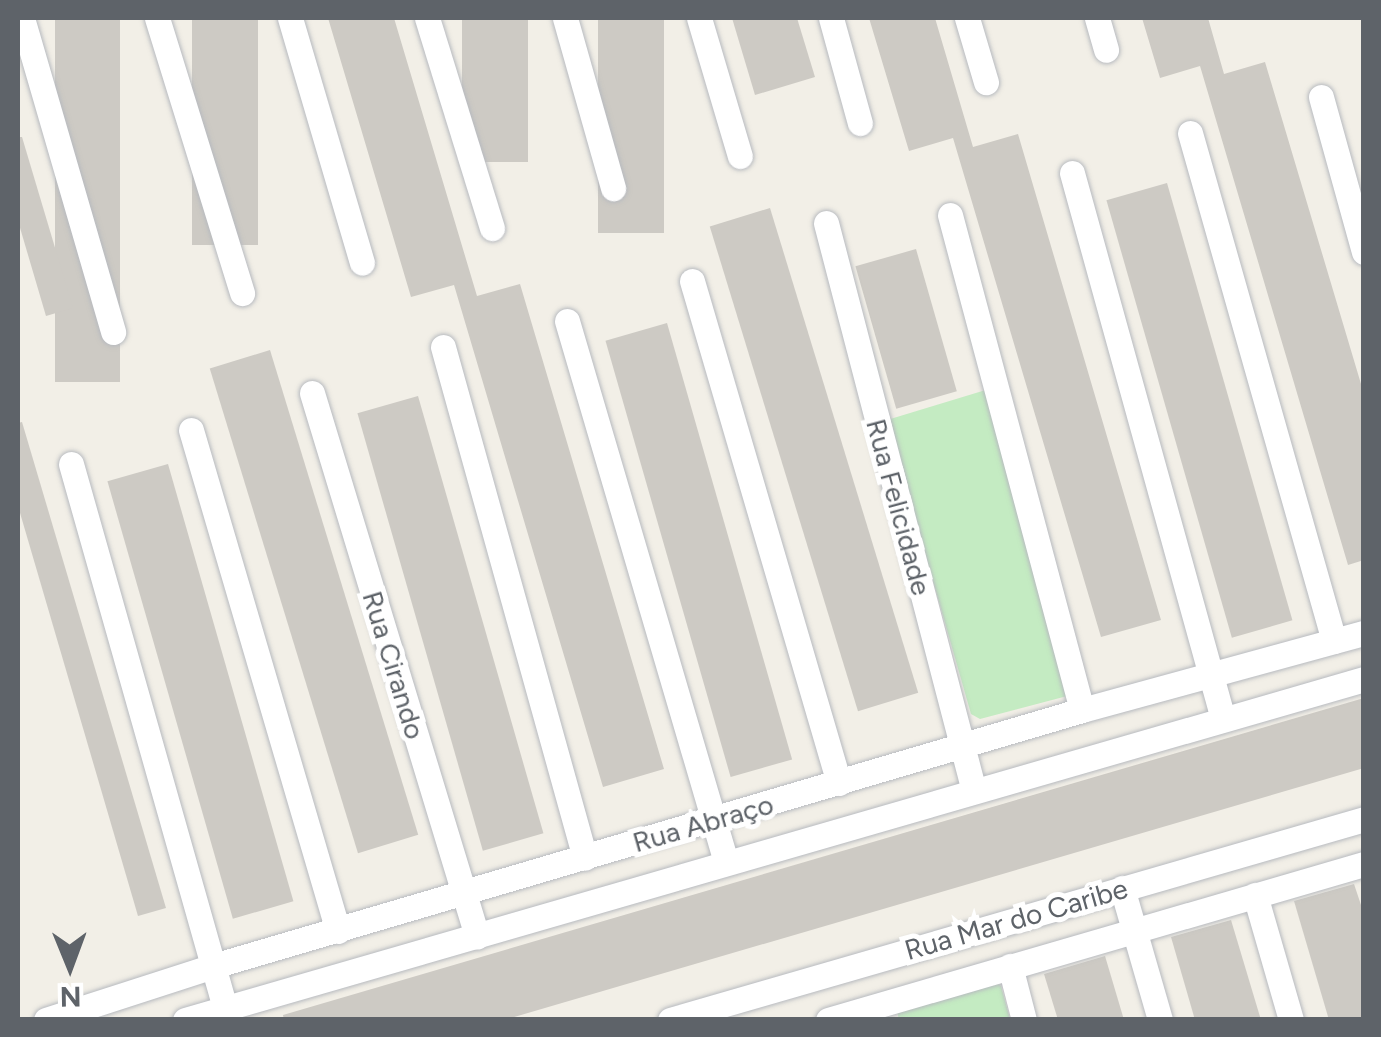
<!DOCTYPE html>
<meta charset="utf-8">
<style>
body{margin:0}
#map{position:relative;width:1381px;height:1037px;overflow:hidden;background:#f2efe7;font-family:Figtree,sans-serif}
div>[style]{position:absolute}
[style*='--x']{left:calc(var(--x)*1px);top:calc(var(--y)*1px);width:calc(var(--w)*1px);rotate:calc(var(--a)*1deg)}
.green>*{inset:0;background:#c4ebc2}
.building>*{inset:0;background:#cdcac4;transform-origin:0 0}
.roads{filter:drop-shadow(0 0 2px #b7babf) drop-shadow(0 0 2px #b7babf)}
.minor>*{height:25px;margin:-12.5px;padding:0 12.5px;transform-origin:12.5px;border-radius:12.5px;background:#fff}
span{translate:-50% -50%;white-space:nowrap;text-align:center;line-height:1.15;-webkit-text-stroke:10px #fff;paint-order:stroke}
.street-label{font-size:28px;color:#5e6369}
.frame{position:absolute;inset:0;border:20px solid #5e6369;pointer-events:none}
.north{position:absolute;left:20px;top:917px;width:100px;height:100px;-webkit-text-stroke:8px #fff;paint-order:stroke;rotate:179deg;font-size:28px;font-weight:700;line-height:40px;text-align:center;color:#5e6369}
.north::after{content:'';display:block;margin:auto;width:35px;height:45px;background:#5e6369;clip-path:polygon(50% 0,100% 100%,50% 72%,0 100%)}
</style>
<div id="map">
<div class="green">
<div style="clip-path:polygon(989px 389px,1071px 695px,980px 719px,971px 714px,887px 420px)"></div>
<div style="clip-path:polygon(991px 980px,1001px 986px,1010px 1019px,899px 1019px,897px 1012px)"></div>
</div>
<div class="building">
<div style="left:55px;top:18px;width:65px;height:364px"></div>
<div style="left:192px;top:18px;width:66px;height:227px"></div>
<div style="clip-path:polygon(328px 18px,394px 18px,477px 296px,520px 284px,664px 769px,603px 787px,454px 285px,411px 297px)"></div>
<div style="left:462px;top:18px;width:66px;height:144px"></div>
<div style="left:598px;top:18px;width:66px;height:215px"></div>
<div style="clip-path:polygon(732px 18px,797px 18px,815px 77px,755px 95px)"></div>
<div style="clip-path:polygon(869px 18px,935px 18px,973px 147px,1018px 134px,1161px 620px,1101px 637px,953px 138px,909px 151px)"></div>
<div style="clip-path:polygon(1142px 18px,1208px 18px,1224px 74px,1265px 62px,1364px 394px,1364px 560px,1348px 565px,1200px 66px,1160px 78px)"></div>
<div style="clip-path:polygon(18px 137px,22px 137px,73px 308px,46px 316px,18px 221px)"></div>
<div style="left:1167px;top:183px;width:455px;height:63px;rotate:74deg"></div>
<div style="left:770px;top:208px;width:507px;height:63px;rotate:73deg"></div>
<div style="left:916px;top:249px;width:148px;height:63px;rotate:74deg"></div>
<div style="left:667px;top:323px;width:454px;height:64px;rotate:74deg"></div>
<div style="left:270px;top:350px;width:507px;height:63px;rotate:73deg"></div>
<div style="left:418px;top:396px;width:455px;height:63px;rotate:74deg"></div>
<div style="clip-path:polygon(22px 422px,166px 908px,138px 916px,18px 506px,18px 423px)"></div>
<div style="left:168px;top:464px;width:455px;height:63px;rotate:74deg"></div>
<div style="clip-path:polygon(1364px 698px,1364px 768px,504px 1020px,284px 1020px,283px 1015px)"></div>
<div style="clip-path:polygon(1354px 884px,1364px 914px,1364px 1020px,1329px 1020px,1294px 901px)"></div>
<div style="clip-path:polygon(1231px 920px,1261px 1020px,1195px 1020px,1171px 937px)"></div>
<div style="clip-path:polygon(1105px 956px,1124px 1020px,1058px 1020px,1044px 974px)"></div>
</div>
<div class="roads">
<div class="minor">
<div style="--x:22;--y:18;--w:327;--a:73.8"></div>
<div style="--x:157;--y:18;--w:288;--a:72.8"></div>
<div style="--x:290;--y:18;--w:255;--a:73.6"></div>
<div style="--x:427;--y:18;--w:220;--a:72.8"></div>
<div style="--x:565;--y:18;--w:177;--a:74.2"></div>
<div style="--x:699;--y:18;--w:144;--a:73.5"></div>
<div style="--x:831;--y:18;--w:109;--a:74.6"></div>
<div style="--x:967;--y:18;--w:67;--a:73.5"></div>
<div style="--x:1097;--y:18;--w:33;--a:74"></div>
<div style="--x:1321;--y:97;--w:161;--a:74.5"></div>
<div style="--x:1190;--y:133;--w:528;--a:74.17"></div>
<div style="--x:1072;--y:173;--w:566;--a:74.54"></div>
<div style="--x:950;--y:215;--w:512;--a:75.07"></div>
<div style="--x:826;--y:223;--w:587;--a:75.4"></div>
<div style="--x:692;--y:281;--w:523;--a:73.68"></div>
<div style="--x:567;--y:321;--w:564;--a:73.62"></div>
<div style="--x:443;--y:347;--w:530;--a:74.47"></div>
<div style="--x:312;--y:393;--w:568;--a:73.1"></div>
<div style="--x:191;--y:430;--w:522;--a:73.65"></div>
<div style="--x:71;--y:464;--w:565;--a:74.19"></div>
<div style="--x:1122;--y:888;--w:137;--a:73.9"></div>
<div style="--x:1255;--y:895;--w:130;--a:73.9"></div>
<div style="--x:1010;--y:966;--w:56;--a:75.5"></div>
<div style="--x:46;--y:1020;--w:172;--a:-17.9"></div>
<div style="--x:210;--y:967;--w:909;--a:-16.42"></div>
<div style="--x:1082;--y:710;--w:292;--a:-15.3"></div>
<div style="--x:185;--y:1020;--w:1227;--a:-16.13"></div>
<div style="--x:670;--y:1020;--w:723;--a:-16.15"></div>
<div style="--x:828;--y:1020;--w:558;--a:-16.23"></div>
</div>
</div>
<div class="street-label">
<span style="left:899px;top:507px;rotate:75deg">Rua Felicidade</span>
<span style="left:394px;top:665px;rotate:73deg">Rua Cirando</span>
<span style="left:703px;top:823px;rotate:-16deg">Rua Abraço</span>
<span style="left:1016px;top:919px;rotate:-16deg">Rua Mar do Caribe</span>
</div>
<div class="frame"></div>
<div class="north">N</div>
</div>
